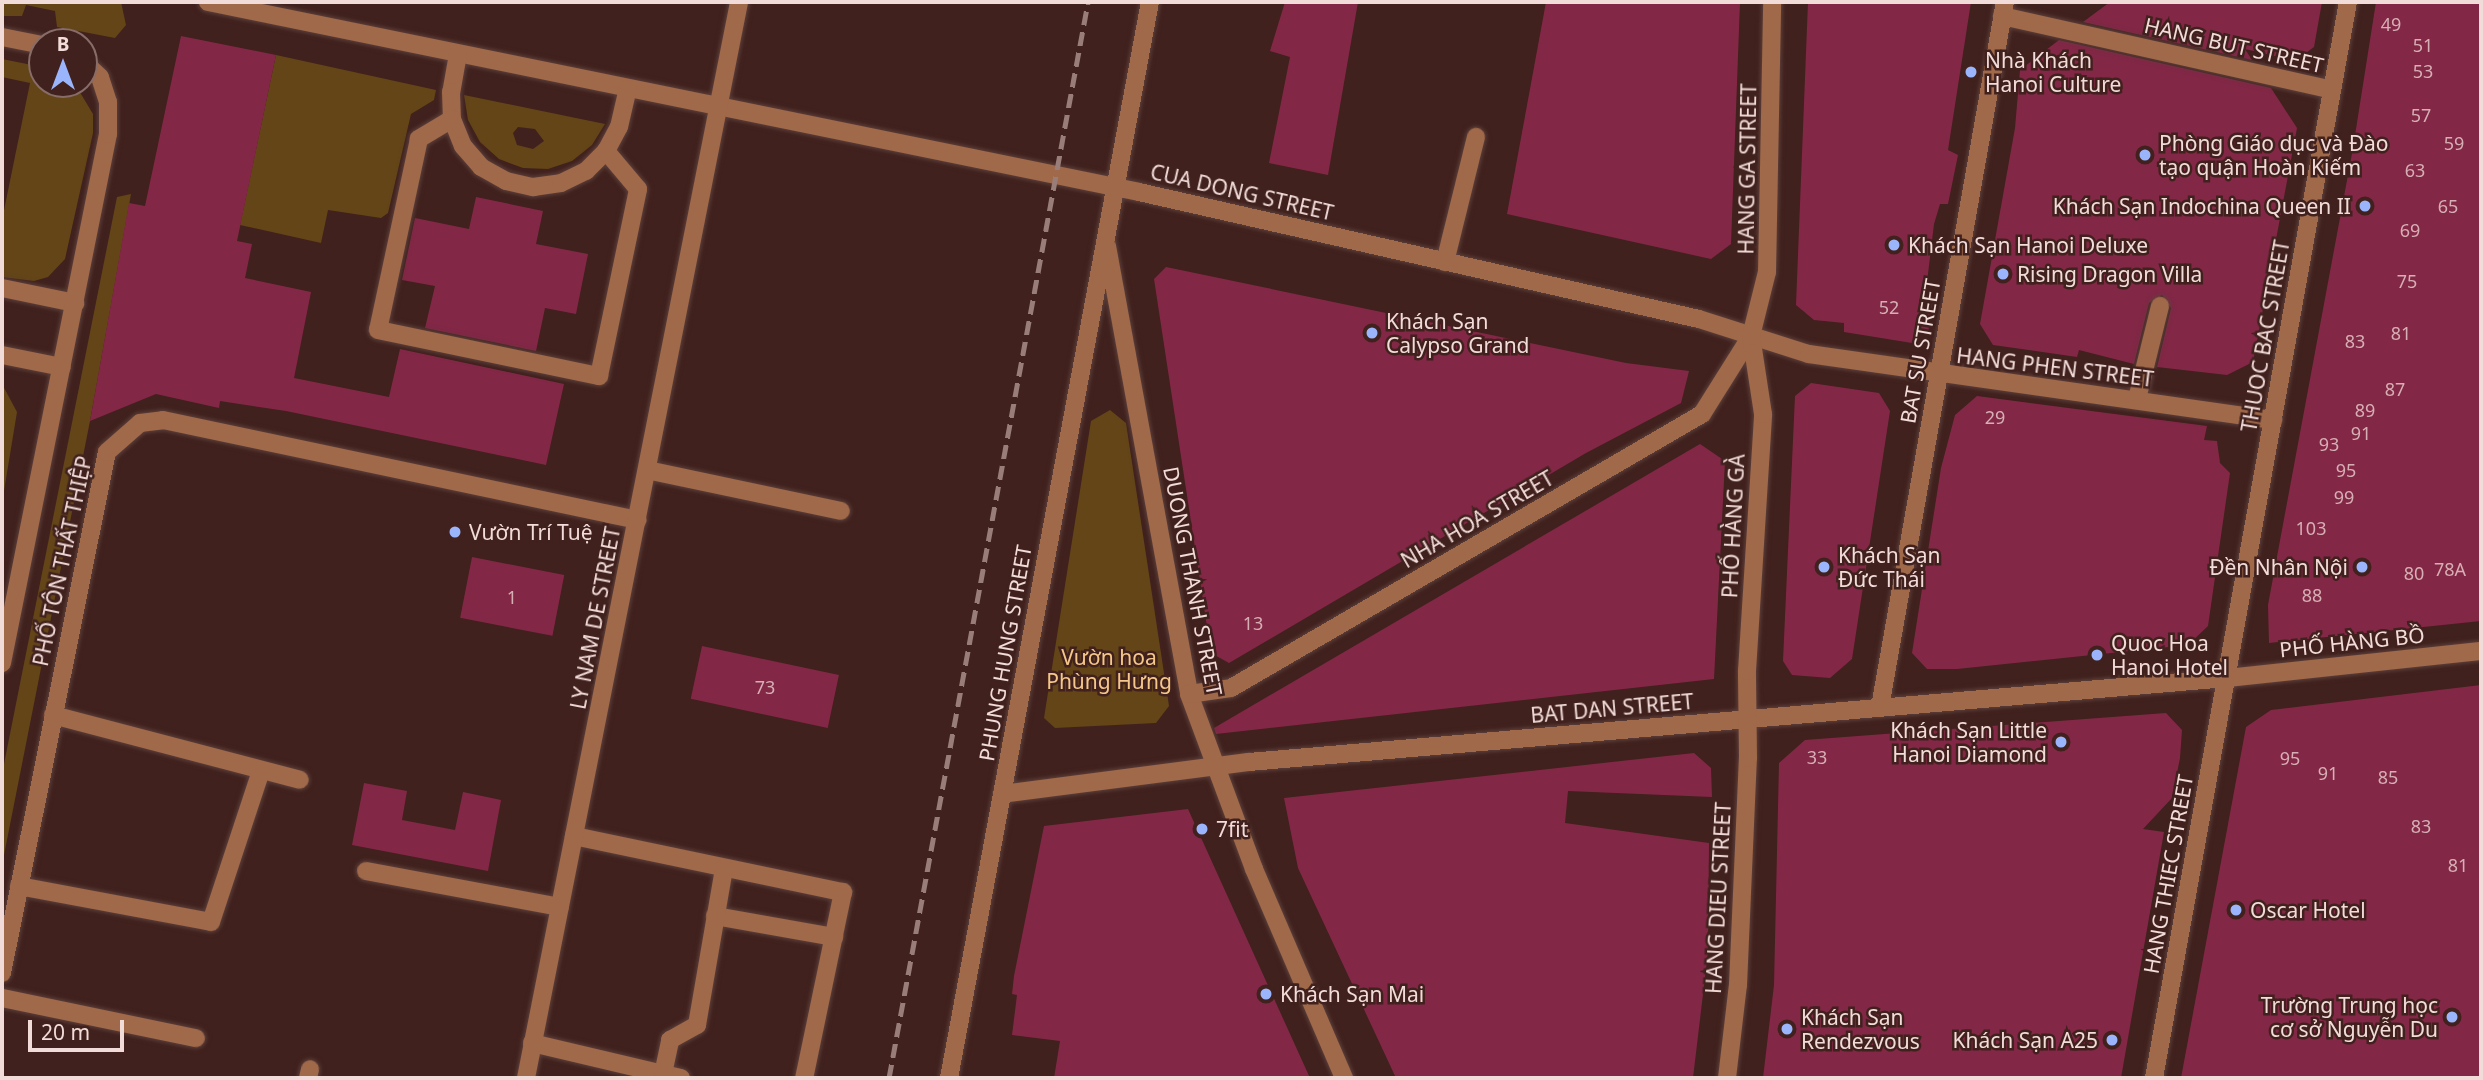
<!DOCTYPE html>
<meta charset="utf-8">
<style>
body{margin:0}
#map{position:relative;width:2483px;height:1080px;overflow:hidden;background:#40211d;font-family:"Noto Sans",sans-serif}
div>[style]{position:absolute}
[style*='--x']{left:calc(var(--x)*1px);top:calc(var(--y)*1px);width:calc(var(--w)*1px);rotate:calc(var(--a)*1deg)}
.green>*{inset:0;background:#634518}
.building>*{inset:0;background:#832747;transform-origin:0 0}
.roads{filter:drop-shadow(0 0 2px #5c3f3b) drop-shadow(0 0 2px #5c3f3b)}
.minor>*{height:18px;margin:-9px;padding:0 9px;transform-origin:9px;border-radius:9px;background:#a06949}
.rail>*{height:5px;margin-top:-2.5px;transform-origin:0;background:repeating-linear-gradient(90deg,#987d79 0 14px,transparent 0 21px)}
.dots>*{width:19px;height:19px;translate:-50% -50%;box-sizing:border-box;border:4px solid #40211d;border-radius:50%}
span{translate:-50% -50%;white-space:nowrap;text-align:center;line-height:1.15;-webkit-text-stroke:5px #40211d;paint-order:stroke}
.number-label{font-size:18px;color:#d6afb4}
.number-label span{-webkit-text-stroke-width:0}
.street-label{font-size:21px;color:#f2dcd9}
.poi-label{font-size:21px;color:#f2dcd9}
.left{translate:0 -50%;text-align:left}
.right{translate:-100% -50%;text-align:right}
.park-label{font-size:21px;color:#f5c789}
.frame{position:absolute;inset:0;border:4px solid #f2dcd9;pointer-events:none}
.north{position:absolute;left:28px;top:28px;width:70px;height:70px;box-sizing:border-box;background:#40211d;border:2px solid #876c68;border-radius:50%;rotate:0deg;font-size:19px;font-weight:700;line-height:28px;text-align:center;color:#f2dcd9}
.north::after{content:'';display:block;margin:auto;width:24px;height:32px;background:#9bb5fd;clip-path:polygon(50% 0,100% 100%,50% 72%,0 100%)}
.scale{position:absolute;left:28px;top:1020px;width:96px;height:32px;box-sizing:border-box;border:4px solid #f2dcd9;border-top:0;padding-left:9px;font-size:21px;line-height:24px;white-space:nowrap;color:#f2dcd9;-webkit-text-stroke:5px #40211d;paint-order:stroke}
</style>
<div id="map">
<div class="green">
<div style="clip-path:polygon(2px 2px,121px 2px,126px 25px,115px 38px,68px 29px,57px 27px,55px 11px,26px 5px,22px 16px,2px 16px)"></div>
<div style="clip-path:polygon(276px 55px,436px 90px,434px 100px,411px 114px,388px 213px,381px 218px,328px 210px,321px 243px,240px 225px)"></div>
<div style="clip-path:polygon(2px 59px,42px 67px,42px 84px,75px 84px,93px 114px,93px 133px,65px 259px,48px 277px,34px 281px,2px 277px,2px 220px,30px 83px,2px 77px)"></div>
<div style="clip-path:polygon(evenodd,464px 95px,605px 124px,592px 145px,572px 161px,548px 169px,523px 168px,499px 159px,480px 142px,468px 120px,464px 95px,518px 127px,535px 129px,544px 141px,533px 149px,517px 145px,513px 133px,518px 127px)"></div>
<div style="clip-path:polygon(131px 194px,90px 421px,2px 865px,2px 774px,117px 197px)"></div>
<div style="clip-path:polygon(2px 384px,17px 412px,2px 503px)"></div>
<div style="clip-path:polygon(1110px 410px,1126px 423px,1169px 706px,1156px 723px,1055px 728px,1044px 718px,1091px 421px)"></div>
</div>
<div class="building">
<div style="clip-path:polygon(1285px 2px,1358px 2px,1328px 175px,1269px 163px,1290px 57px,1270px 51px)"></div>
<div style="clip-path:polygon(1546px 2px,1740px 2px,1731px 244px,1711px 259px,1507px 214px)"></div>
<div style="clip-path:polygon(1808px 2px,1971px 2px,1948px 150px,1958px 155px,1948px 204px,1940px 204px,1934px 224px,1925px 299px,1934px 303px,1928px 332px,1920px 332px,1912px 343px,1844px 332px,1844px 323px,1814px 320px,1796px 305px)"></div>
<div style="clip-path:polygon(2110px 2px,2322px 2px,2314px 47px,2295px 61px,2245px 49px,2252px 60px,2083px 22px)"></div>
<div style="clip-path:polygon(2376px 2px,2481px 2px,2481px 621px,2269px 643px,2268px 605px,2353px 148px)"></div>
<div style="clip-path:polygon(181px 36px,276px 55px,237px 241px,252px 244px,245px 278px,311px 292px,294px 378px,389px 397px,400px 349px,564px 384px,546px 465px,286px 411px,220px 401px,219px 408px,156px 394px,90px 421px,129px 203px,145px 206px)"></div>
<div style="clip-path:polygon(2059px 40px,2271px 88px,2297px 128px,2253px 362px,2227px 375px,2157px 367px,2171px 308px,2162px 295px,2149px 303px,2134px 364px,2079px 350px,2077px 357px,1993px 345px,1980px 324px,2015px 128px,2020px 70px)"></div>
<div style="clip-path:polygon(476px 197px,543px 211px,536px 244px,588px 254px,576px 314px,545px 308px,536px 351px,425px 328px,435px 286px,402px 280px,415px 218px,469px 229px)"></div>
<div style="clip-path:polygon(1166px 267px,1626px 363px,1689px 371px,1681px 403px,1586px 453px,1229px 663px,1211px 653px,1154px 279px)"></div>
<div style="clip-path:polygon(1811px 383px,1879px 393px,1890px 411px,1852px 659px,1830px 678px,1792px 675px,1783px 661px,1795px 396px)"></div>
<div style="clip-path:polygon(1977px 396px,2207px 426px,2204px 440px,2217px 441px,2220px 463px,2230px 473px,2208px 626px,2188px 645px,1957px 669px,1927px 669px,1912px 653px,1941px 468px,1955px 415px)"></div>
<div style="clip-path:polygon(1700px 444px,1725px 461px,1714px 679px,1216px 734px,1214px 728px)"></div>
<div style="left:472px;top:557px;width:94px;height:62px;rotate:11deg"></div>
<div style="left:702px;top:646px;width:140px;height:54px;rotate:12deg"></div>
<div style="clip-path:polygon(2481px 685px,2481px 1078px,2181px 1078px,2246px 727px,2271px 710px)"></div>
<div style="clip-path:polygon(2166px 713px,2182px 730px,2180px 758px,2172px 798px,2143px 829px,2164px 832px,2121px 1078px,1763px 1078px,1774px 985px,1779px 763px,1805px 740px)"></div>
<div style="clip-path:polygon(1694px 753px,1711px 768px,1712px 797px,1568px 791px,1565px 823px,1709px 843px,1708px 952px,1693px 1078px,1396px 1078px,1298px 868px,1284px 798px)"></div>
<div style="clip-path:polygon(364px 783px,407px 791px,402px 820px,455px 830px,463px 792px,501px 800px,488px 871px,352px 845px)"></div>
<div style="clip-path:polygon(1188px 809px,1310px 1078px,1054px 1078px,1060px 1041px,1012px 1035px,1017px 995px,1012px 994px,1014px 976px,1044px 826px)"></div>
</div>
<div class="roads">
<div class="minor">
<div style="--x:208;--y:2;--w:950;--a:11.53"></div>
<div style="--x:1139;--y:192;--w:574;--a:12.78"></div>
<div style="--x:1699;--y:319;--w:115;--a:17.7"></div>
<div style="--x:1809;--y:354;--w:469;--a:8.1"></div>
<div style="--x:2002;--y:16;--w:338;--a:12.6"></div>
<div style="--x:2;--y:37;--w:41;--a:11.3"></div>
<div style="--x:458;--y:54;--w:39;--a:100"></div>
<div style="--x:451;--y:92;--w:27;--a:88"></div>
<div style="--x:452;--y:119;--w:29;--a:68"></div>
<div style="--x:463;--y:146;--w:28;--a:49"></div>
<div style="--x:481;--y:167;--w:29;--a:29"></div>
<div style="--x:506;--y:181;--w:28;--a:13"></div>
<div style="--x:533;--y:187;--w:28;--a:-8"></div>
<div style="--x:561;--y:183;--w:28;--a:-26"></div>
<div style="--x:586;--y:171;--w:28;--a:-45"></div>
<div style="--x:606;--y:151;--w:27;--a:-62"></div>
<div style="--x:619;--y:127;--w:39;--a:-77"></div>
<div style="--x:452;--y:119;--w:39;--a:149"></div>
<div style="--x:419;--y:139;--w:195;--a:102.1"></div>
<div style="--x:378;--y:330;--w:226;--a:11.8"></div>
<div style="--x:599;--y:376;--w:191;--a:-78.2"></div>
<div style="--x:638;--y:189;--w:50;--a:-130.1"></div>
<div style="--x:1107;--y:246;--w:455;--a:79.6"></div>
<div style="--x:1189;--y:694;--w:187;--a:69.6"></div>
<div style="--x:1254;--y:869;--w:228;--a:66.7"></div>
<div style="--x:1445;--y:262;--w:129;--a:-76.1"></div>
<div style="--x:2;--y:288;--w:75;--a:11.6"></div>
<div style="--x:2;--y:355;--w:61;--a:11.3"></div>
<div style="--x:2137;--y:399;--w:96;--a:-76.1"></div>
<div style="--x:647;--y:470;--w:198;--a:11.9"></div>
<div style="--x:2;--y:663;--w:540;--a:-78.67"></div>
<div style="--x:108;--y:134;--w:32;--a:-90"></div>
<div style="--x:108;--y:102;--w:26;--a:-108"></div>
<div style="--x:100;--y:77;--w:22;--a:-137"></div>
<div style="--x:1189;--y:694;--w:42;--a:-8.1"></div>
<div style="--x:1231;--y:688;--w:545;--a:-30.19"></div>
<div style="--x:1702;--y:414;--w:92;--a:-57.9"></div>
<div style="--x:1880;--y:707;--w:716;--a:-79.95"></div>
<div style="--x:53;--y:715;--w:255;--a:14.7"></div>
<div style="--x:1002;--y:794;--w:249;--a:-7.4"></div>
<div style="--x:1249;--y:762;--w:982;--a:-4.91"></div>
<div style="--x:2227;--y:678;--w:255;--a:-6.1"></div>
<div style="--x:574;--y:836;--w:275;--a:11.8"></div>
<div style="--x:843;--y:892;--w:190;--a:101.8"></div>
<div style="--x:366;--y:871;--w:197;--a:10.5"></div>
<div style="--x:19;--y:886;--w:195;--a:10.6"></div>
<div style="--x:211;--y:922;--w:159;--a:-71.7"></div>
<div style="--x:715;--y:916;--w:121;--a:10"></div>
<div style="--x:2;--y:973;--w:531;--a:-78.61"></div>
<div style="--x:107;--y:452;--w:44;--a:-41.3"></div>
<div style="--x:140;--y:423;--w:23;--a:-7"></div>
<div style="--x:163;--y:420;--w:485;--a:11.9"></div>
<div style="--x:2;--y:998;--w:198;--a:11.7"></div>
<div style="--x:532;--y:1043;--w:135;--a:13.3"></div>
<div style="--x:308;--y:1078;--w:9;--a:-77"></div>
<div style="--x:526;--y:1078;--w:1097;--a:-78.8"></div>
<div style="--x:681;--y:1078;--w:18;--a:-167"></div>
<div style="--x:663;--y:1074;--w:35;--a:-78"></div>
<div style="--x:670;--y:1040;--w:31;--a:-29"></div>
<div style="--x:697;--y:1025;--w:159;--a:-80.2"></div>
<div style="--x:949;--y:1078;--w:1095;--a:-79.42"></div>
<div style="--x:1727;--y:1078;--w:94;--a:-83.3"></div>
<div style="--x:1738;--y:985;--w:227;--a:-87.5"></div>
<div style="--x:1748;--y:758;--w:87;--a:-90.7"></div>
<div style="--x:1747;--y:671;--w:257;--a:-86.4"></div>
<div style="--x:1763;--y:414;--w:79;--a:-98.7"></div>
<div style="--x:1751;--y:336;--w:66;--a:-76"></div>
<div style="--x:1767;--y:272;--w:270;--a:-88.9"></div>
<div style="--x:2154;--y:1078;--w:1093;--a:-79.78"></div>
</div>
</div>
<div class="rail">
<div style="--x:889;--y:1078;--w:1094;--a:-79.52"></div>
</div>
<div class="dots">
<div style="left:1971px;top:72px;background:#9bb5fd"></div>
<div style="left:2145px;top:155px;background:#9bb5fd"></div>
<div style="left:2365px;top:206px;background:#9bb5fd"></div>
<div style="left:1894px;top:245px;background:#9bb5fd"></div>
<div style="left:2003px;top:274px;background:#9bb5fd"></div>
<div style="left:1372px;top:333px;background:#9bb5fd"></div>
<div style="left:455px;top:532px;background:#9bb5fd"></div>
<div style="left:1824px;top:567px;background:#9bb5fd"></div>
<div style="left:2362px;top:567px;background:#9bb5fd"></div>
<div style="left:2097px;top:655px;background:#9bb5fd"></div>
<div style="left:2061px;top:742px;background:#9bb5fd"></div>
<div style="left:1202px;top:829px;background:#9bb5fd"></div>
<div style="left:2236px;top:910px;background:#9bb5fd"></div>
<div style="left:1266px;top:994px;background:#9bb5fd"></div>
<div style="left:2452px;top:1017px;background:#9bb5fd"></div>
<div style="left:1787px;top:1029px;background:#9bb5fd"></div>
<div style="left:2112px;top:1040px;background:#9bb5fd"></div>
</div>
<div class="number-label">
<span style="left:2391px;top:24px">49</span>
<span style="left:2423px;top:45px">51</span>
<span style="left:2423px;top:71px">53</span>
<span style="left:2421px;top:115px">57</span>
<span style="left:2454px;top:143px">59</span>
<span style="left:2415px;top:170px">63</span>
<span style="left:2448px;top:206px">65</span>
<span style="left:2410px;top:230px">69</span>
<span style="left:2407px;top:281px">75</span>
<span style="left:1889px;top:307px">52</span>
<span style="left:2401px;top:333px">81</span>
<span style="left:2355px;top:341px">83</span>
<span style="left:2395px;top:389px">87</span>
<span style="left:2365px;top:410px">89</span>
<span style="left:1995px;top:417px">29</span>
<span style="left:2361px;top:433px">91</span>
<span style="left:2329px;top:444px">93</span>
<span style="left:2346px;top:470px">95</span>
<span style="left:2344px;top:497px">99</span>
<span style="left:2311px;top:528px">103</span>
<span style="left:2450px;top:569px">78A</span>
<span style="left:2414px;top:573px">80</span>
<span style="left:2312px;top:595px">88</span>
<span style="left:512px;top:597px">1</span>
<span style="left:1253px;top:623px">13</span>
<span style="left:765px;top:687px">73</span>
<span style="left:1817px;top:757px">33</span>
<span style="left:2290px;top:758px">95</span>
<span style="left:2328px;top:773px">91</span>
<span style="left:2388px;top:777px">85</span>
<span style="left:2421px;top:826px">83</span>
<span style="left:2458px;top:865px">81</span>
</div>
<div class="street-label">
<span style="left:2234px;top:45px;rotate:13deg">HANG BUT STREET</span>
<span style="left:1747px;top:169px;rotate:-89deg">HANG GA STREET</span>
<span style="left:1242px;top:192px;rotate:13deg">CUA DONG STREET</span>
<span style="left:2265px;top:336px;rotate:-80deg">THUOC BAC STREET</span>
<span style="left:1920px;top:351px;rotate:-80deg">BAT SU STREET</span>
<span style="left:2055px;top:367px;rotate:7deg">HANG PHEN STREET</span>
<span style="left:1477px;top:519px;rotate:-30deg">NHA HOA STREET</span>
<span style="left:1733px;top:526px;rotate:-87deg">PHỐ HÀNG GÀ</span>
<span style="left:62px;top:561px;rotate:-78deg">PHỐ TÔN THẤT THIỆP</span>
<span style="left:1193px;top:581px;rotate:79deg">DUONG THANH STREET</span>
<span style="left:595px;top:618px;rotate:-79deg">LY NAM DE STREET</span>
<span style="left:2352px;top:642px;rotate:-6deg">PHỐ HÀNG BỒ</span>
<span style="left:1005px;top:653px;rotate:-80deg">PHUNG HUNG STREET</span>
<span style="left:1612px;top:708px;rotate:-5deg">BAT DAN STREET</span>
<span style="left:2168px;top:874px;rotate:-80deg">HANG THIEC STREET</span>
<span style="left:1718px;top:898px;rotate:-87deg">HANG DIEU STREET</span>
</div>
<div class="poi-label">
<span class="left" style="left:1985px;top:72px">Nhà Khách<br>Hanoi Culture</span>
<span class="left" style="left:2159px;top:155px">Phòng Giáo dục và Đào<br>tạo quận Hoàn Kiếm</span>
<span class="right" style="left:2351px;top:206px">Khách Sạn Indochina Queen II</span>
<span class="left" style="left:1908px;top:245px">Khách Sạn Hanoi Deluxe</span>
<span class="left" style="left:2017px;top:274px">Rising Dragon Villa</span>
<span class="left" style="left:1386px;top:333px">Khách Sạn<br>Calypso Grand</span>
<span class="left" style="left:469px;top:532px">Vườn Trí Tuệ</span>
<span class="left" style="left:1838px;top:567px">Khách Sạn<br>Đức Thái</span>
<span class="right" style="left:2348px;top:567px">Đền Nhân Nội</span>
<span class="left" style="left:2111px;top:655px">Quoc Hoa<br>Hanoi Hotel</span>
<span class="right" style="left:2047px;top:742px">Khách Sạn Little<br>Hanoi Diamond</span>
<span class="left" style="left:1216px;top:829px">7fit</span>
<span class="left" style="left:2250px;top:910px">Oscar Hotel</span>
<span class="left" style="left:1280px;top:994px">Khách Sạn Mai</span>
<span class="right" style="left:2438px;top:1017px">Trường Trung học<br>cơ sở Nguyễn Du</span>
<span class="left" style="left:1801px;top:1029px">Khách Sạn<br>Rendezvous</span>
<span class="right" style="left:2098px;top:1040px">Khách Sạn A25</span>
</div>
<div class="park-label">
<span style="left:1109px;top:669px">Vườn hoa<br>Phùng Hưng</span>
</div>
<div class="frame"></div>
<div class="north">B</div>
<div class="scale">20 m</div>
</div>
